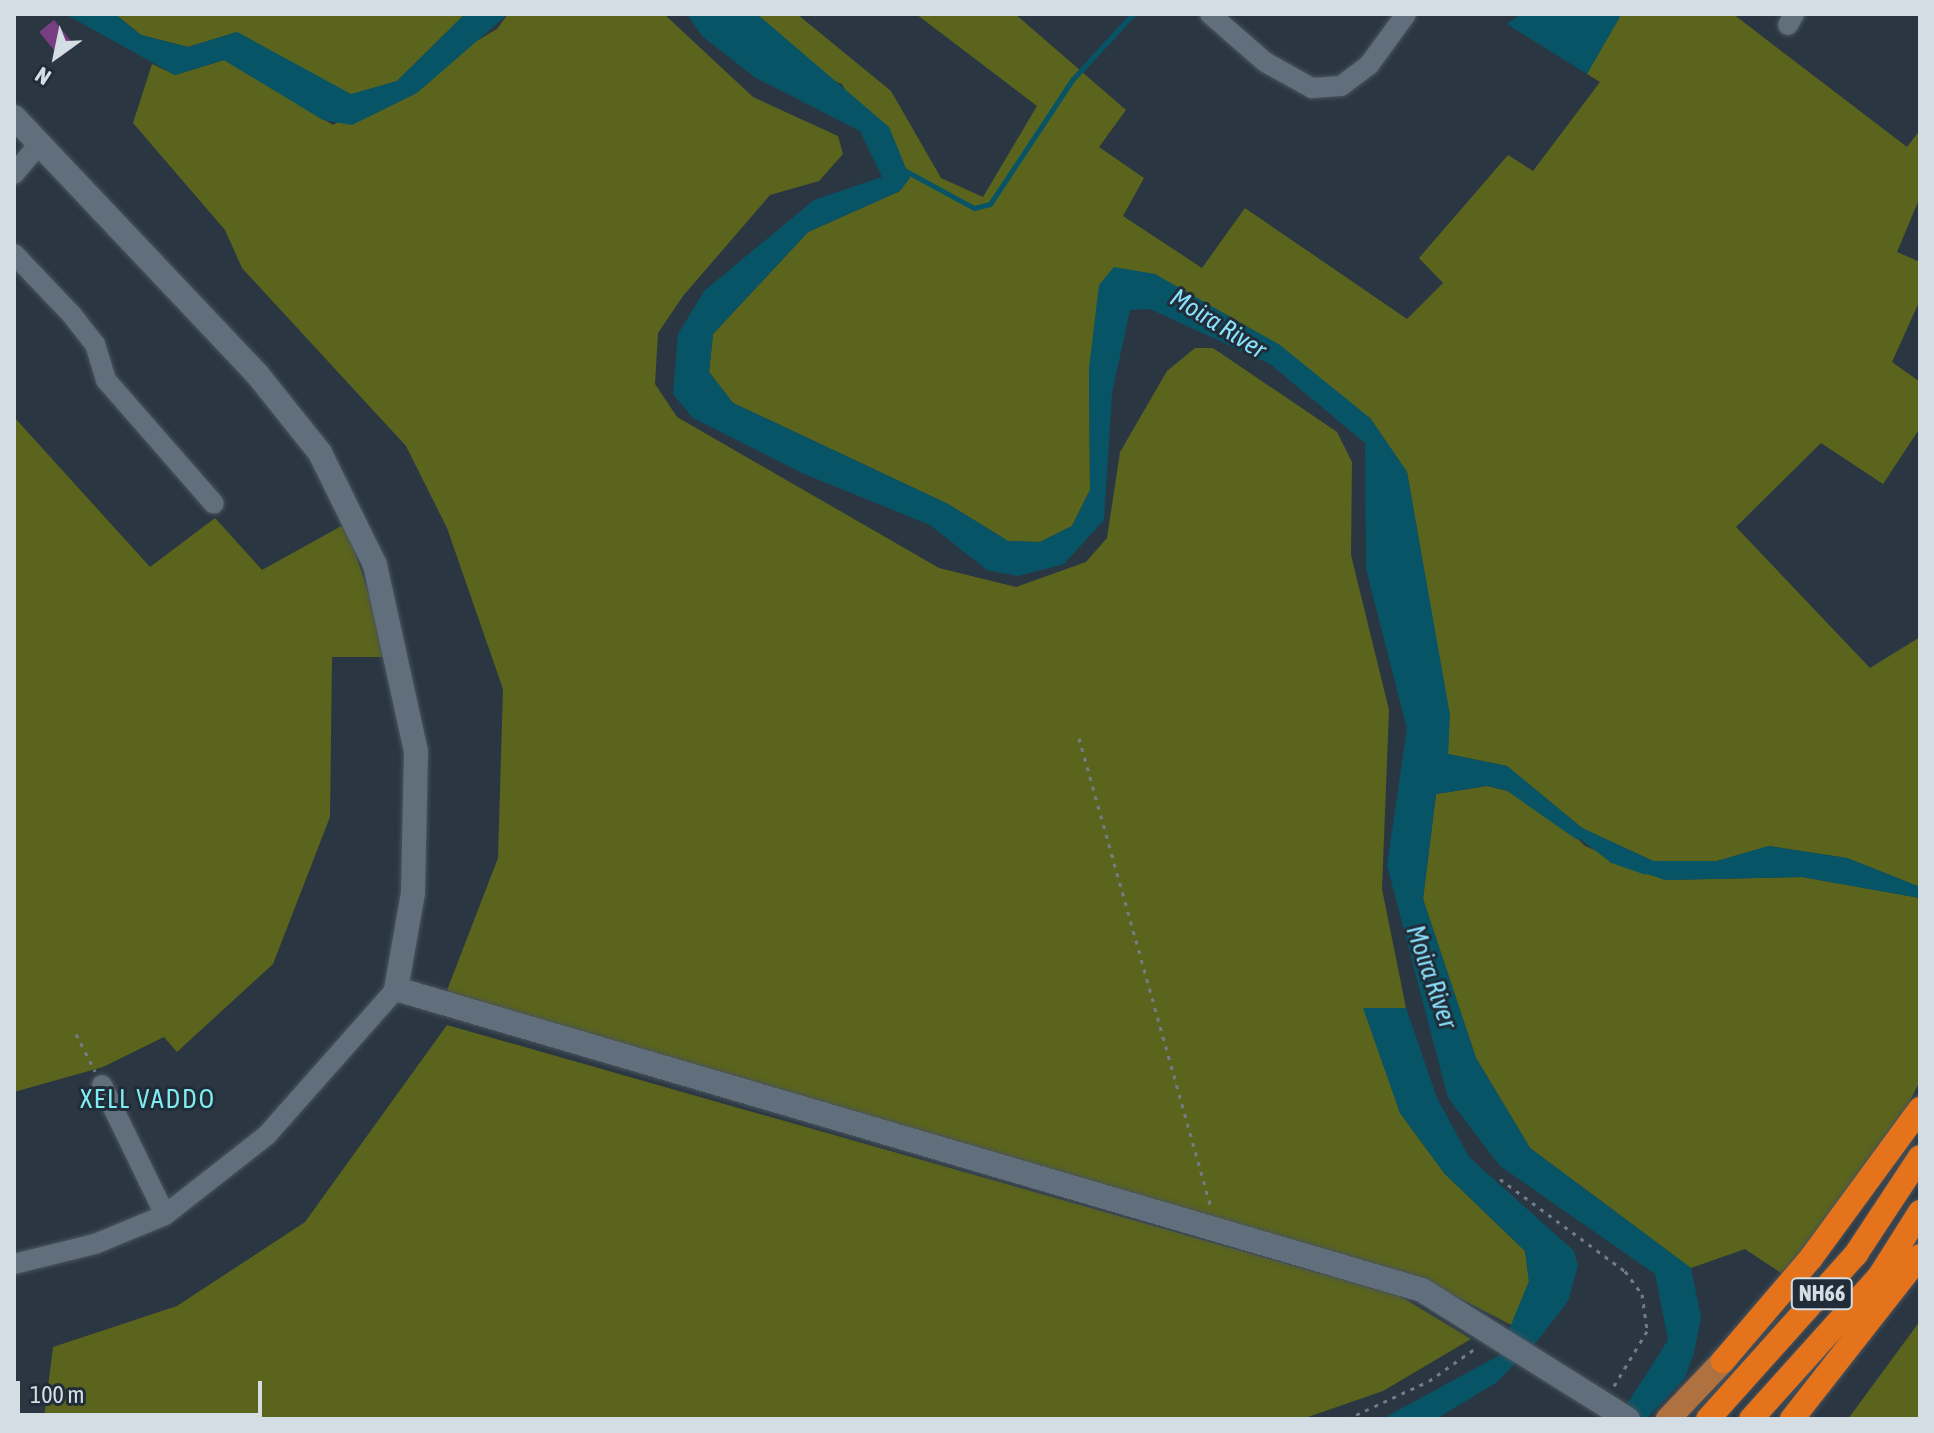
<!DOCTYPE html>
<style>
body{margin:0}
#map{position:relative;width:1934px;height:1433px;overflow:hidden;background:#2a3742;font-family:"Asap Condensed",sans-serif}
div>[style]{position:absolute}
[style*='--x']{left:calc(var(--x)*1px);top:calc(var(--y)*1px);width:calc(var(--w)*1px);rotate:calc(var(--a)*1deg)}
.green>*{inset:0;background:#5b641c}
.water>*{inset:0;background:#075467}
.stream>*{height:5px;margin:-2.5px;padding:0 2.5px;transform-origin:2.5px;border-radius:2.5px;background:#075467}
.building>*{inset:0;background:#773f81;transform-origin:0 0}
.path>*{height:3px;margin-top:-1.5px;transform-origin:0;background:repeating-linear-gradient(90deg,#717c86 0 4px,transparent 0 10px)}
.roads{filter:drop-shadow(0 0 2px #49535d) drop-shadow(0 0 2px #49535d)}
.street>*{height:20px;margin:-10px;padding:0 10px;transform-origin:10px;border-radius:10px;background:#606f7b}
.secondary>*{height:24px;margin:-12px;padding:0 12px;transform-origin:12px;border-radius:12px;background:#606f7b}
.primary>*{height:24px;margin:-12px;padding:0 12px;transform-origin:12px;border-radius:12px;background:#b07141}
.highway>*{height:24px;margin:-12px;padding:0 12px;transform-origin:12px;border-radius:12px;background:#e5731b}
span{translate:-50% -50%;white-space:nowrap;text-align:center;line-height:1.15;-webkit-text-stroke:6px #202d38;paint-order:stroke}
.shield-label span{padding:2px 6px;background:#202d38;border:2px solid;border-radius:6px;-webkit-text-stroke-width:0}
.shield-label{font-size:22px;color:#d5dde4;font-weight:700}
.water-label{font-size:26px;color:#89dffa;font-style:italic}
.neighbourhood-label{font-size:26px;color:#80ecf0;letter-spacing:2px}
.frame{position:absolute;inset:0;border:16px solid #d5dde4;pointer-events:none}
.north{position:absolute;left:16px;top:16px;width:80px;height:80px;-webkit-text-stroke:6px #202d38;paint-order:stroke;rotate:213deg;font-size:22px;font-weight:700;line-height:32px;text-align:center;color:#d5dde4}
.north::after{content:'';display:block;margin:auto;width:28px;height:36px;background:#d5dde4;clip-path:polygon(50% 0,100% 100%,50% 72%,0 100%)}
.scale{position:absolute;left:16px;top:1381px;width:246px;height:36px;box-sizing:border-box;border:4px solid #d5dde4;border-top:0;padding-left:10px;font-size:24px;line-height:28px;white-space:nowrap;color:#d5dde4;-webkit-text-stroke:6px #202d38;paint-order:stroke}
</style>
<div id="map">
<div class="green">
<div style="clip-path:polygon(115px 14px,465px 14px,397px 81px,351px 95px,237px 32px,188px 47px,141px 35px)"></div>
<div style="clip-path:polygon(508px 14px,664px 14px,753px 97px,838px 136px,843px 154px,819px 181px,770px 195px,683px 296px,658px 333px,655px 384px,677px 417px,939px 568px,1016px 587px,1086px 562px,1107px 538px,1120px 452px,1167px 371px,1195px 348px,1213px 348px,1337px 432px,1352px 462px,1351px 555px,1389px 710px,1382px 889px,1406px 1008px,1364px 1009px,1400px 1113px,1444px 1173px,1525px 1251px,1529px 1281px,1515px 1327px,1416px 1276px,446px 993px,498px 858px,503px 689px,447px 528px,406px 446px,242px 268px,225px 230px,133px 123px,152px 64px,175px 75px,224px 60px,333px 125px,497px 29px)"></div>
<div style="clip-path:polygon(757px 14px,797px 14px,891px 91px,941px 178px,983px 197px,1037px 106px,916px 14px,1015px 14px,1126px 110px,1099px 147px,1144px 178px,1123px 216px,1202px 268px,1245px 208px,1407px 319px,1443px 283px,1419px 258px,1508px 155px,1533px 171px,1600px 82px,1587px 74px,1616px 14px,1733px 14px,1907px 147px,1920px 130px,1920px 197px,1897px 252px,1920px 262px,1920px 300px,1892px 362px,1920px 382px,1920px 428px,1883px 484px,1821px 443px,1736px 527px,1870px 668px,1920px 637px,1920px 887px,1847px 858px,1769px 846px,1717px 861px,1653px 861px,1582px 828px,1507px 766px,1448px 754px,1449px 715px,1407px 472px,1370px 418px,1155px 274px,1089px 368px,1090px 490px,1072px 526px,1040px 542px,1008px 541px,948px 504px,733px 403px,709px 372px,713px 334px,808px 232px,900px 191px,842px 84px,822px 76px)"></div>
<div style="clip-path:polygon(14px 417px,150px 567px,215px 518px,262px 570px,345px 524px,391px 657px,332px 657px,330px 817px,273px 964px,177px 1052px,164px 1037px,103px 1067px,14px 1092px)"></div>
<div style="clip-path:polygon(1487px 786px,1521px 794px,1547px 808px,1585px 846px,1665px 880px,1802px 877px,1920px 898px,1920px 1081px,1897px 1127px,1784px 1275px,1745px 1249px,1691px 1268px,1530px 1148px,1476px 1058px,1423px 899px,1436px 794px)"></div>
<div style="clip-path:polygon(447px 1025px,1400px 1296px,1471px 1339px,1383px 1391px,1302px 1419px,44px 1419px,53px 1347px,177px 1306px,305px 1222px)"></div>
<div style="clip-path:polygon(1920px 1321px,1920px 1419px,1848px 1419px)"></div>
</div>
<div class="water">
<div style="clip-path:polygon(65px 14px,115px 14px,141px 35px,188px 47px,237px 32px,351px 94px,397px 81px,465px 14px,508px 14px,417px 93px,352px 125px,323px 120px,224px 60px,175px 75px)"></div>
<div style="clip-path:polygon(687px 14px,757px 14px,889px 127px,910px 178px,900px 191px,808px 232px,713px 334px,709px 372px,733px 403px,948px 504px,1008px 541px,1040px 542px,1072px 526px,1090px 490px,1089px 368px,1099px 285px,1114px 267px,1155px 274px,1280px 345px,1370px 418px,1407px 472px,1450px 715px,1448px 754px,1507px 766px,1582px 828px,1653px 861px,1717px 861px,1769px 846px,1847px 858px,1920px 887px,1920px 898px,1802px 877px,1665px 880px,1609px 861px,1521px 794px,1487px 786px,1436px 794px,1423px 899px,1476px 1058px,1530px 1148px,1691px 1268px,1701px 1317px,1694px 1353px,1685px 1378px,1646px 1419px,1607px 1419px,1629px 1401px,1668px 1340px,1655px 1274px,1500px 1166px,1448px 1098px,1387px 865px,1407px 729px,1366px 569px,1365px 443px,1270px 364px,1150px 309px,1130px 310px,1112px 393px,1104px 520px,1064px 564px,1018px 576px,987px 570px,930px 525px,802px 473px,693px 418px,673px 394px,678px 334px,704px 291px,814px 200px,882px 177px,860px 131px,756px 78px,703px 37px)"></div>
<div style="clip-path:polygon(1521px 14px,1616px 14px,1620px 17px,1587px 74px,1507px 24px)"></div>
<div style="clip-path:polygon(1363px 1008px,1406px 1008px,1437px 1098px,1469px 1157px,1574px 1251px,1578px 1266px,1568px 1301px,1539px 1339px,1497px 1382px,1436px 1419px,1382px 1419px,1498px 1356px,1529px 1281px,1525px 1251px,1444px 1173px,1400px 1113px)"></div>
</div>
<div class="stream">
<div style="--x:904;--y:170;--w:80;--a:28.5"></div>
<div style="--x:974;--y:208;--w:16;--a:-14"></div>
<div style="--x:990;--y:204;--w:149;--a:-56.5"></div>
<div style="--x:1072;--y:80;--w:90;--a:-47.3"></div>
<div style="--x:1509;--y:789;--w:82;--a:35"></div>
<div style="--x:1611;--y:860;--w:36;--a:19"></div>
</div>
<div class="building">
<div style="left:54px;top:20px;width:33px;height:19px;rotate:51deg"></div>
</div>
<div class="path">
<div style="--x:1079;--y:738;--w:488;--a:74.3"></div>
<div style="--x:76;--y:1034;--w:42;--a:62.8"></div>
<div style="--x:1500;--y:1179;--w:155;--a:36.4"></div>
<div style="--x:1625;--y:1271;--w:29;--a:54"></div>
<div style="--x:1642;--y:1294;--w:37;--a:82"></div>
<div style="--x:1647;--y:1331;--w:64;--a:121"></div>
<div style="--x:1347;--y:1419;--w:90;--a:-24.9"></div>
<div style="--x:1429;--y:1381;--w:59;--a:-35.3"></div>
</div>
<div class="roads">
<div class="street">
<div style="--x:1210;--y:14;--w:73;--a:41.1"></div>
<div style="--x:1265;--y:62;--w:54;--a:29"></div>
<div style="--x:1312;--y:88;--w:29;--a:-4"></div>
<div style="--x:1341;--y:86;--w:35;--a:-37"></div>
<div style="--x:1369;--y:65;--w:63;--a:-54"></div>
<div style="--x:1788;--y:25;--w:13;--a:-61"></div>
<div style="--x:14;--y:174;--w:39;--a:-50"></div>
<div style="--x:14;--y:254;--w:84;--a:46.4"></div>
<div style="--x:72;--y:315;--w:37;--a:52"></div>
<div style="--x:95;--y:344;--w:38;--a:73"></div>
<div style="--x:106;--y:380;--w:164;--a:48.9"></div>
<div style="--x:102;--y:1085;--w:144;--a:64.1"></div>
<div style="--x:14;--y:1264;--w:83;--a:-13.9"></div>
<div style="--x:95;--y:1244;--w:76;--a:-22.5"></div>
<div style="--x:165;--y:1215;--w:130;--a:-38.1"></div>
<div style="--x:267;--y:1135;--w:195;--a:-48.5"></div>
</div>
<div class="secondary">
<div style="--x:14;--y:117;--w:354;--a:46.6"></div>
<div style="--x:257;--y:374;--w:101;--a:51.4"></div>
<div style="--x:320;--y:453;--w:125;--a:63.8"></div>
<div style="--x:375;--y:565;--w:190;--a:77.6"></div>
<div style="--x:416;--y:751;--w:142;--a:91.2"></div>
<div style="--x:413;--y:893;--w:97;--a:100"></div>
<div style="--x:396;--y:989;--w:1069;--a:16.35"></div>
<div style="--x:1422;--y:1290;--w:243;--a:32.1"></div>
</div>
<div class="primary">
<div style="--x:1668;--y:1419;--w:80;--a:-46.5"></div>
</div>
<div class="highway">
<div style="--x:1723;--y:1361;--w:135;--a:-49.5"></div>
<div style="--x:1811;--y:1258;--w:185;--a:-53.8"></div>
<div style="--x:1708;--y:1419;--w:222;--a:-48.1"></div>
<div style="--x:1856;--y:1254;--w:116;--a:-56.6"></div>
<div style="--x:1751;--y:1419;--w:191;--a:-48"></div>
<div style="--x:1879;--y:1277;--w:77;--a:-57.8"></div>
<div style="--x:1792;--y:1419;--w:207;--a:-51.9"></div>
</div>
</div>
<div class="shield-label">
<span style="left:1822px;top:1294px">NH66</span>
</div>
<div class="water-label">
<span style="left:1218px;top:324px;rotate:32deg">Moira River</span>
<span style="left:1431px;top:977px;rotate:71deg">Moira River</span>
</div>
<div class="neighbourhood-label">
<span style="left:148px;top:1100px">XELL VADDO</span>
</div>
<div class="frame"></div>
<div class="north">N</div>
<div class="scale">100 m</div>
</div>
